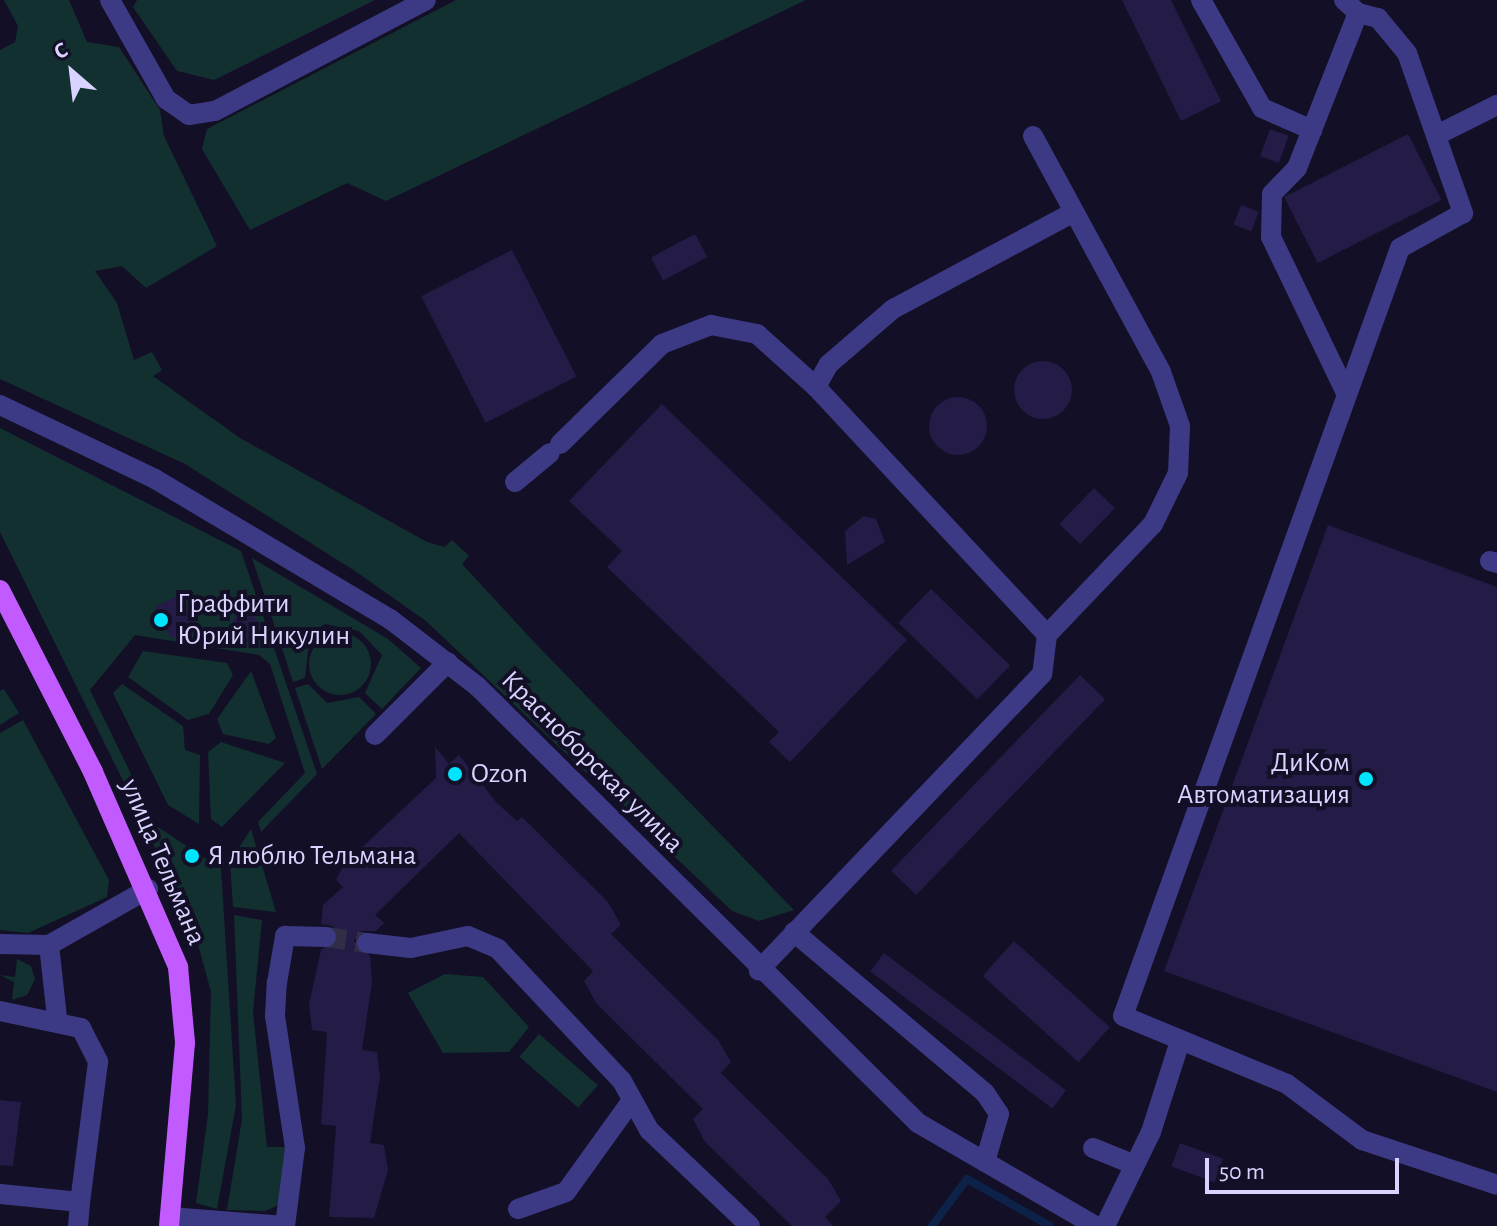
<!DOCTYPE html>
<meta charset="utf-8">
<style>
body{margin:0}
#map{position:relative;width:1497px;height:1226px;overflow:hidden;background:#130f26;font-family:"Alegreya Sans",sans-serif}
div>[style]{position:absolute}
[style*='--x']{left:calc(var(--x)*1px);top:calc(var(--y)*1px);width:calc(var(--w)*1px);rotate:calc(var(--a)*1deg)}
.green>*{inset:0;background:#12302f;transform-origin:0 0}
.round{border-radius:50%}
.stream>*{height:8px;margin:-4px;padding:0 4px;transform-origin:4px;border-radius:4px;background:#0c2248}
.building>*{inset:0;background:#241b47;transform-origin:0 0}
.minor-tunnel>*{height:20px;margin-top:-10px;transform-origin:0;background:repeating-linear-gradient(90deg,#312d47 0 20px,transparent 0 30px)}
.minor>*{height:20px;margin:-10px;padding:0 10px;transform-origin:10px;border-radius:10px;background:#3d3a85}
.major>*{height:20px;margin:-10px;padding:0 10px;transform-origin:10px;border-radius:10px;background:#c25bff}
.dots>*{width:22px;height:22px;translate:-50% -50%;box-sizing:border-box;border:4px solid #130f26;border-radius:50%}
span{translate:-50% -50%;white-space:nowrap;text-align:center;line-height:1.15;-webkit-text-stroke:8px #130f26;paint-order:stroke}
.poi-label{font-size:28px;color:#d9d4ff}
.left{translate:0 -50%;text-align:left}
.right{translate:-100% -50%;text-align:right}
.street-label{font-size:28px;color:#d9d4ff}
.north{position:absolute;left:32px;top:32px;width:80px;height:80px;-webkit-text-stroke:6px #130f26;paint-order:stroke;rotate:332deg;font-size:22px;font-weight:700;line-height:32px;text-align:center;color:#d9d4ff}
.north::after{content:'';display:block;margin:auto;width:28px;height:36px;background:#d9d4ff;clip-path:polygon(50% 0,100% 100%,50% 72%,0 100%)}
.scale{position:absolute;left:1205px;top:1158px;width:194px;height:36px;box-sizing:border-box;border:4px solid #d9d4ff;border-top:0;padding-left:10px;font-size:24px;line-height:28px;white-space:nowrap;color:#d9d4ff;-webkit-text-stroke:6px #130f26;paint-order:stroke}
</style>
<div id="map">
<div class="green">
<div style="clip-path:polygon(4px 0,69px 0,87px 42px,119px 47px,160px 110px,164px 136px,217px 246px,146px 288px,122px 266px,95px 271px,117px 303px,134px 360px,152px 352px,162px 370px,153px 376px,240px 438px,427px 542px,445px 547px,452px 540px,469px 556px,462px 564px,534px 642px,794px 910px,759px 921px,732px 911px,426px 621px,355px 571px,185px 464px,0 379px,0 50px,15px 42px,18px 26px)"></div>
<div style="clip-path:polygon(137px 0,375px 0,214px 80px,177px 71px,133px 7px)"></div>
<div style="clip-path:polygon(456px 0,806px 0,386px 201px,347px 183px,250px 230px,202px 149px,207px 129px)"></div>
<div style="clip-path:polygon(0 428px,241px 551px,317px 774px,261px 832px,258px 822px,305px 773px,270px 664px,259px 655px,135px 635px,90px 690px,153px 819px,144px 823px,0 532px)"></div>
<div style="clip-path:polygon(252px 558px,388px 639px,421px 668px,382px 709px,365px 693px,382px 655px,359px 631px,325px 624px,310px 634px,305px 678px,293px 682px)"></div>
<div class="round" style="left:309px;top:633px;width:62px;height:62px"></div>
<div style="clip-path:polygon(143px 651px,227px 663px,233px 675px,209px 714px,188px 720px,128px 677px)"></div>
<div style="clip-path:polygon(251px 671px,276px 738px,269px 744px,223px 734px,217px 719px)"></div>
<div style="clip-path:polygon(122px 684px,183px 726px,185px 750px,200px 755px,199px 824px,168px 805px,113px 693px)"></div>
<div style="clip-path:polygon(308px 684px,327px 703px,359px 697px,376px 714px,322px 769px,295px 688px)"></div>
<div style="clip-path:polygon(4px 689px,19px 713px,0 725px,0 691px)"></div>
<div style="clip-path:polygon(23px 720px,109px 880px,107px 897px,28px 933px,0 930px,0 733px)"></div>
<div style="clip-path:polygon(221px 742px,285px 763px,222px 827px,211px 819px,208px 752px)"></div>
<div style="clip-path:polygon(158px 827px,221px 869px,236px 1105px,217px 1209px,196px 1203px,208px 1114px,211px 992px,196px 937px,148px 832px)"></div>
<div style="clip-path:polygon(251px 829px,276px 912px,233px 907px,230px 861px)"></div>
<div style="clip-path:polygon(234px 915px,262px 920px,253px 1012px,267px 1147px,287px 1147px,279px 1205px,265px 1211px,227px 1210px,242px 1119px)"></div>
<div style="clip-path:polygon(17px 959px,31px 966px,35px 979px,27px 995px,12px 1000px,14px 982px,0 975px,15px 977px)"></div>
<div style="clip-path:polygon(445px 974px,483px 977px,529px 1027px,509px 1052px,443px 1053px,408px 993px)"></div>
<div style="left:539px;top:1034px;width:78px;height:30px;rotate:41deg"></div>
</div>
<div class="stream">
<div style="--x:932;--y:1226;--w:59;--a:-53.3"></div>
<div style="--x:967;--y:1179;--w:95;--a:29.5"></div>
</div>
<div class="building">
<div style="clip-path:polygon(1122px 0,1171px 0,1221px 101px,1181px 121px)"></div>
<div style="left:1270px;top:129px;width:20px;height:29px;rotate:20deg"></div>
<div style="left:1408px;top:134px;width:74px;height:139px;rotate:63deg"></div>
<div style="left:1241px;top:205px;width:19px;height:21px;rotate:21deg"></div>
<div style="left:695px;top:234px;width:26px;height:50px;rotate:62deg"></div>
<div style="left:512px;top:250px;width:142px;height:102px;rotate:63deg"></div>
<div class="round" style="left:1014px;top:361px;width:58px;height:58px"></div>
<div class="round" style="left:929px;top:397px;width:58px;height:58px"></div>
<div style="clip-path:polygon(662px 404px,907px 640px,790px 762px,769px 742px,779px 732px,607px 567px,622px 551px,569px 501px)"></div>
<div style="left:1094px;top:488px;width:29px;height:50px;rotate:44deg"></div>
<div style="clip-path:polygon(864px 516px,876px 519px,885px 542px,847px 565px,845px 531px)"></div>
<div style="clip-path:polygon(1328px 525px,1497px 587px,1497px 1092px,1164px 971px)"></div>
<div style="left:931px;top:589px;width:110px;height:47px;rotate:44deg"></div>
<div style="left:179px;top:595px;width:35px;height:27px;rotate:63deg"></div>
<div class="round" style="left:231px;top:613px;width:28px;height:28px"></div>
<div style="left:1080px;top:675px;width:35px;height:272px;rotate:44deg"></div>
<div style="clip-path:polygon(435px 747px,449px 764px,459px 755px,496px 802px,517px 821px,522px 817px,608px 902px,621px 925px,611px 934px,718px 1040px,731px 1062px,721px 1073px,828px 1179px,841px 1201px,825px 1217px,833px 1226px,792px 1226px,705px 1142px,693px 1119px,703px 1109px,596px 1003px,584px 981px,593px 971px,459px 833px,375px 915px,384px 923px,376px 931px,361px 931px,354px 941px,370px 956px,372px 982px,362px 1050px,377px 1052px,380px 1077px,370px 1143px,384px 1145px,388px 1170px,374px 1218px,329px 1217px,336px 1126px,321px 1124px,327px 1032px,312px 1030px,309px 1004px,321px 950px,339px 938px,333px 926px,321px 924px,323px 905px,343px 887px,336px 880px,344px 864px,436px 778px)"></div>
<div style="left:1014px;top:941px;width:129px;height:47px;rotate:42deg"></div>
<div style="left:884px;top:953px;width:228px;height:23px;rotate:37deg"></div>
<div style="clip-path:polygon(0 1100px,21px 1102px,13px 1166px,0 1165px)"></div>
<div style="left:1180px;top:1143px;width:46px;height:25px;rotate:20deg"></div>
</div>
<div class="minor-tunnel">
<div style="--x:326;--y:937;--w:41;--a:8.3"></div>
</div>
<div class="minor">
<div style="--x:110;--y:0;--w:114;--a:60.5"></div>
<div style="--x:166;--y:99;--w:28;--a:35"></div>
<div style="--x:189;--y:115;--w:26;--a:-9"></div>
<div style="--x:215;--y:111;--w:238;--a:-27.7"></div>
<div style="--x:1201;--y:0;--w:124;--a:60.5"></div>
<div style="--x:1262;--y:108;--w:55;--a:23.7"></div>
<div style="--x:1344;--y:0;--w:19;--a:43"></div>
<div style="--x:1358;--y:13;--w:167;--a:111.5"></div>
<div style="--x:1297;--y:168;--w:36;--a:134"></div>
<div style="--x:1272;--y:194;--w:43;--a:91.3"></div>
<div style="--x:1271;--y:237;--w:173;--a:64.3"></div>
<div style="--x:1358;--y:13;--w:21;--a:14"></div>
<div style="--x:1378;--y:18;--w:45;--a:50.4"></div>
<div style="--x:1407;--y:53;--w:170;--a:70.7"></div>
<div style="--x:1463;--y:213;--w:72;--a:150.9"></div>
<div style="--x:1400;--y:248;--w:816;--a:109.83"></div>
<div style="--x:1123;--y:1016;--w:178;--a:22.5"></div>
<div style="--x:1287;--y:1084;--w:94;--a:36.7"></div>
<div style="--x:1362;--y:1140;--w:142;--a:18.4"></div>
<div style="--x:1441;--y:133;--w:63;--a:-26.6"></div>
<div style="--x:1033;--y:136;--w:268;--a:61.5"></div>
<div style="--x:1161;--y:372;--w:57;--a:70.6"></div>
<div style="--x:1180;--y:426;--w:47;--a:92.4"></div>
<div style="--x:1178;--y:473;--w:57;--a:116.1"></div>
<div style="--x:1153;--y:524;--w:153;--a:133.7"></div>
<div style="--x:816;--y:387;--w:26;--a:-61"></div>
<div style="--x:829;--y:364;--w:84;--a:-40.7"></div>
<div style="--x:893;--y:309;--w:205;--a:-28.2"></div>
<div style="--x:0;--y:405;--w:172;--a:25.5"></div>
<div style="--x:155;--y:479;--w:274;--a:30.8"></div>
<div style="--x:390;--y:619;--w:110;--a:37.6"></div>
<div style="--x:477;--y:686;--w:621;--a:44.74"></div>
<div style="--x:918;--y:1123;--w:206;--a:30.1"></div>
<div style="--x:560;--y:444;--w:143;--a:-44.4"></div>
<div style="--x:662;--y:344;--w:53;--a:-21.2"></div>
<div style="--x:711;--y:325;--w:47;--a:11.1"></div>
<div style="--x:757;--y:334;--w:79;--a:41.9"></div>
<div style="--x:816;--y:387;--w:339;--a:47"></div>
<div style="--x:1047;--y:635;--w:39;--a:97"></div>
<div style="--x:1042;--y:674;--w:410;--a:133.7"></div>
<div style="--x:515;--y:482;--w:45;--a:-39.6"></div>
<div style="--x:1490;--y:561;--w:7;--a:16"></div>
<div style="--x:375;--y:735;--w:103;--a:-45"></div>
<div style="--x:794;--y:932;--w:250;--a:40.1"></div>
<div style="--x:985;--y:1093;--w:25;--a:56"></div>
<div style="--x:999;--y:1114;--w:50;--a:106.3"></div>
<div style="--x:367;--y:943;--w:44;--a:6.5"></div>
<div style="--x:411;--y:948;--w:58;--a:-11.9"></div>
<div style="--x:468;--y:936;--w:33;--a:23"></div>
<div style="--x:498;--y:949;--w:181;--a:46.8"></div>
<div style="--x:622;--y:1081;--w:56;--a:61.1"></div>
<div style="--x:649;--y:1130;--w:139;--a:43.5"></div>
<div style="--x:0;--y:944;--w:49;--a:1.2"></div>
<div style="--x:49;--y:945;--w:114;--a:-29.5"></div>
<div style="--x:49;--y:945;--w:73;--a:83.7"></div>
<div style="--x:0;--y:1011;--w:83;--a:11.9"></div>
<div style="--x:81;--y:1028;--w:38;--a:63"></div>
<div style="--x:98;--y:1062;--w:141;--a:97.3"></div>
<div style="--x:80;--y:1202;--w:80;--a:-174.3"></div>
<div style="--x:1093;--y:1148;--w:45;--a:22"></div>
<div style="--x:518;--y:1209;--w:51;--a:-19.5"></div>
<div style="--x:566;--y:1192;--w:113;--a:-54.3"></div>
<div style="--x:170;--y:1217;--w:115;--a:4.5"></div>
<div style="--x:78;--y:1226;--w:24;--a:-85"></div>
<div style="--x:285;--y:1226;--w:79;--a:-82.7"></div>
<div style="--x:295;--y:1148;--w:134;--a:-98.6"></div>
<div style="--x:275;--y:1016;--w:33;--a:-87"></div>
<div style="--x:277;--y:983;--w:48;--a:-80.3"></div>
<div style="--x:285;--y:936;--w:41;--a:1.4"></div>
<div style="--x:1105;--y:1226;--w:105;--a:-63.9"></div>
<div style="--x:1151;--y:1132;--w:92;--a:-72.3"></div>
</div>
<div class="major">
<div style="--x:0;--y:590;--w:204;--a:62.9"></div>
<div style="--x:93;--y:772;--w:213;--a:66.4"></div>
<div style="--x:178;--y:967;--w:76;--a:84.7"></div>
<div style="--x:185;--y:1043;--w:184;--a:95"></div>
</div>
<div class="dots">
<div style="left:161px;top:620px;background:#00e5ff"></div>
<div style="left:455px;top:774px;background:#00e5ff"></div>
<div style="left:1366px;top:779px;background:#00e5ff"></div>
<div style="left:192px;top:856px;background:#00e5ff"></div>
</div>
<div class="poi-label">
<span class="left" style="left:177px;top:620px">Граффити<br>Юрий Никулин</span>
<span class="right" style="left:1350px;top:779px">ДиКом<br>Автоматизация</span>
<span class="left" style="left:471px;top:774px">Ozon</span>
<span class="left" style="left:208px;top:856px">Я люблю Тельмана</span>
</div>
<div class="street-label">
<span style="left:592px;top:762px;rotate:45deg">Красноборская улица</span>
<span style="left:163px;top:862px;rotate:67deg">улица Тельмана</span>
</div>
<div class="north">С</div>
<div class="scale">50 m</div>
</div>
